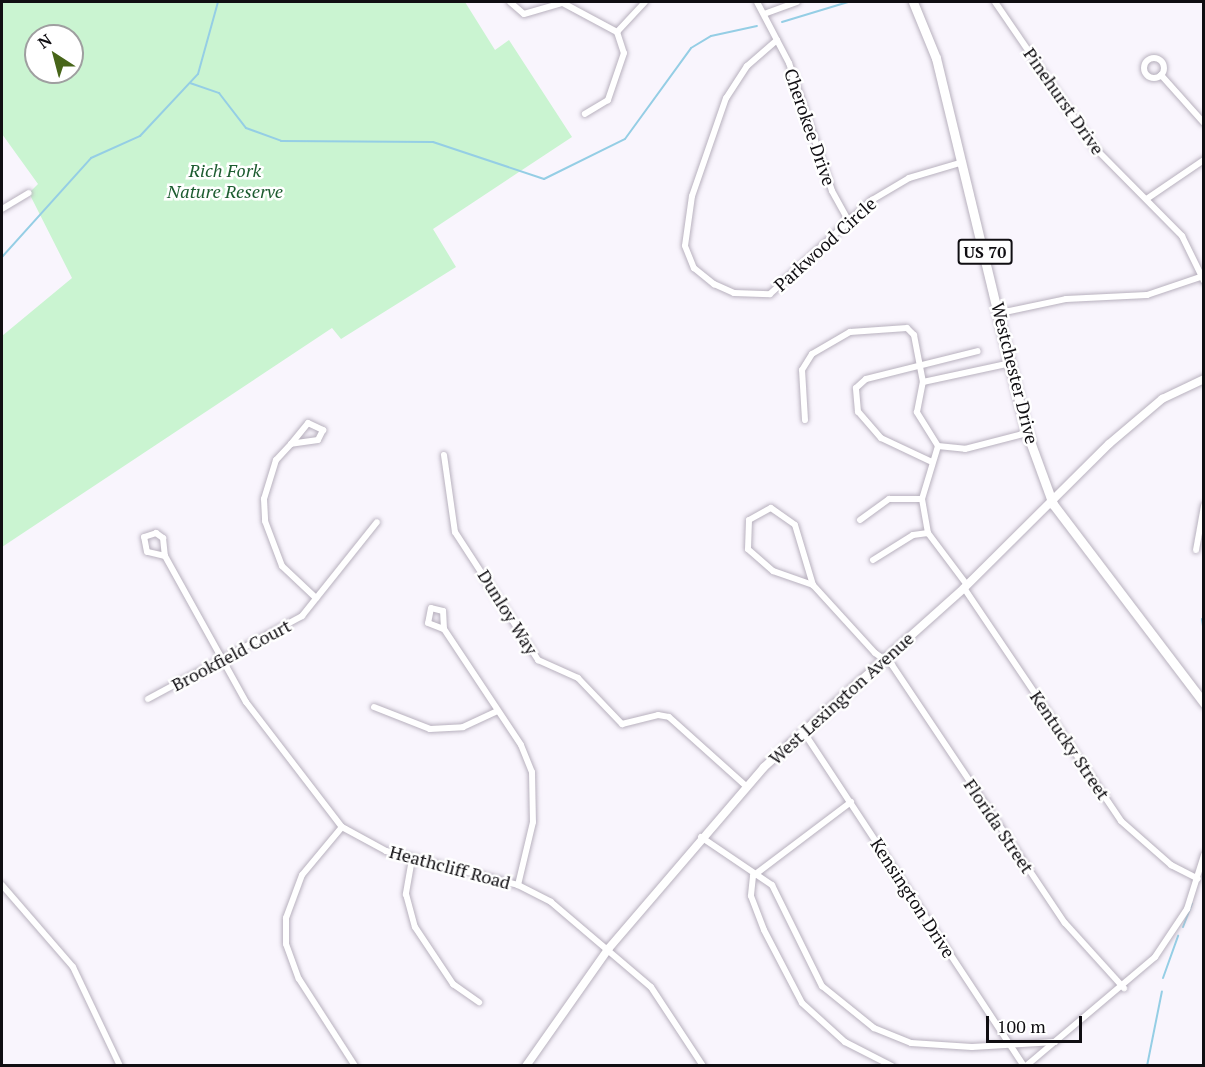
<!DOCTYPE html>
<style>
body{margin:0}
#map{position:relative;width:1205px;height:1067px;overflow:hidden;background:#f9f5fd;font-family:"PT Serif",serif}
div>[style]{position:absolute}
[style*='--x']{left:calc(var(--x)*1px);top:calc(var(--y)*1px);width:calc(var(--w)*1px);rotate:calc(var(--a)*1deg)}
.green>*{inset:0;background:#caf4d1}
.stream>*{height:2px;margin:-1px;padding:0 1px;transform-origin:1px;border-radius:1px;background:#95cee5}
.roads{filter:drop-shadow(0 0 2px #b8b1be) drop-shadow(0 0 2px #b8b1be)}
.street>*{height:6px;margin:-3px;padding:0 3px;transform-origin:3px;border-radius:3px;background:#fff}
.street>.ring{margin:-3px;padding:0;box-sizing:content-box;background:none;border:6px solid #fff;border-radius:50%}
.secondary>*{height:8px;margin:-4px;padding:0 4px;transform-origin:4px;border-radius:4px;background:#fff}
.primary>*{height:9px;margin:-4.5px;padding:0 4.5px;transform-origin:4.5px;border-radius:4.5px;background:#fff}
span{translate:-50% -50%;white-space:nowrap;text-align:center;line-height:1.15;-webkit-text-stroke:5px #fff;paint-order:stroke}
.shield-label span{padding:2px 4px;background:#fff;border:2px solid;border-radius:4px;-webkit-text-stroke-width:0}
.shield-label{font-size:16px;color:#100e12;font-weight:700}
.street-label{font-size:18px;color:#100e12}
.park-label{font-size:18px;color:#1d5c30;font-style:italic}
.frame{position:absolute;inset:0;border:3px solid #100e12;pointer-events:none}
.north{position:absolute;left:24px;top:24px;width:60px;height:60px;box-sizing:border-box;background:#fff;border:2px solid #9f9fa0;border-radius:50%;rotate:324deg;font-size:16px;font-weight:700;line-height:24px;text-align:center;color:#100e12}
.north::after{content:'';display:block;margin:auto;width:21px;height:27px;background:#476519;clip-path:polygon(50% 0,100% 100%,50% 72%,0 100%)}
.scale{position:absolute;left:986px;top:1016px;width:96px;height:27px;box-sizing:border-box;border:3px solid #100e12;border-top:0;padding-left:8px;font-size:18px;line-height:21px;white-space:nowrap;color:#100e12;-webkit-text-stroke:4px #fff;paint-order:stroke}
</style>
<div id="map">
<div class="green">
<div style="clip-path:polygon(evenodd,2px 2px,465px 2px,495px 50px,509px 40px,572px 137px,433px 229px,456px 267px,341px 339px,332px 328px,2px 547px,2px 336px,72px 278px,29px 193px,38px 184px,2px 134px,2px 2px,36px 36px,72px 36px,72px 72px,36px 72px,36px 36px)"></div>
</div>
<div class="stream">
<div style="--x:925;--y:2;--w:16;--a:0"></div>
<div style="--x:1084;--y:2;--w:28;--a:0"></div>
<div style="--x:782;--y:22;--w:69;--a:-16.9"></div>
<div style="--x:190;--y:83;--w:31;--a:19"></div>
<div style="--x:219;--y:93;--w:44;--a:52.4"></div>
<div style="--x:246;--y:128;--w:37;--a:20"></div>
<div style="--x:281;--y:141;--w:152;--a:0.4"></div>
<div style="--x:433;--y:142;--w:117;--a:18.4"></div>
<div style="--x:544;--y:179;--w:90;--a:-26.3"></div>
<div style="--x:625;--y:139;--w:112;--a:-54"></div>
<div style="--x:691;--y:48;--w:23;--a:-31"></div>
<div style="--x:711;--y:36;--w:47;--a:-12.3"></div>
<div style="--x:2;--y:257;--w:133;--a:-48"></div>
<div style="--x:91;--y:158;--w:54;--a:-24.2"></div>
<div style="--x:140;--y:136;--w:85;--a:-46.9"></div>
<div style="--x:198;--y:74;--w:75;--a:-74.5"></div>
<div style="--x:1202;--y:619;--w:14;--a:82"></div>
<div style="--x:1183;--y:927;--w:25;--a:-69"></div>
<div style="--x:1163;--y:978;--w:45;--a:-70.3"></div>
<div style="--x:1147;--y:1066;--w:76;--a:-78.7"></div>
</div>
<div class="roads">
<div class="street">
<div style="--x:510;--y:2;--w:18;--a:41"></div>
<div style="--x:524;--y:14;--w:40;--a:-16"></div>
<div style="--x:561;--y:2;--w:64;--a:28.2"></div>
<div style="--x:617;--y:32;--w:22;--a:72"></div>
<div style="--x:624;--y:53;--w:50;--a:108.8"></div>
<div style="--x:608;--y:100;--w:27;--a:149"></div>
<div style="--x:757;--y:2;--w:69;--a:62.3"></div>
<div style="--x:789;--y:63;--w:135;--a:71.4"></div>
<div style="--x:832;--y:191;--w:33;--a:61"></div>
<div style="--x:995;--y:2;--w:177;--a:55.6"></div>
<div style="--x:1095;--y:148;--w:124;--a:45.3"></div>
<div style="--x:1182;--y:236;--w:50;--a:63.9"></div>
<div style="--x:764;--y:14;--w:35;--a:-20"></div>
<div style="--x:617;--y:32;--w:41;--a:-47"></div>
<div style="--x:777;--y:40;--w:40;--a:139"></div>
<div style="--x:747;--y:66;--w:38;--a:123"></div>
<div style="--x:726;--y:98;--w:104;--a:109.1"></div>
<div style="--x:692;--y:196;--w:50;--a:98"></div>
<div style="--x:685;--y:246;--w:24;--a:68"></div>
<div style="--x:694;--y:268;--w:26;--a:39"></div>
<div style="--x:714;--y:284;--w:22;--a:24"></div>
<div style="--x:734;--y:293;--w:36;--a:2"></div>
<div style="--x:770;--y:294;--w:139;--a:-42.7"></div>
<div style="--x:872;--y:200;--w:43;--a:-30.7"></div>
<div style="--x:909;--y:178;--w:56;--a:-16.5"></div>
<div class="ring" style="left:1144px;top:58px;width:14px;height:14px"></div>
<div style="--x:1161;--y:75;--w:64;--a:48.1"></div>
<div style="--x:1148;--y:198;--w:68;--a:-34.2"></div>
<div style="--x:2;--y:209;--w:31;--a:-31"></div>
<div style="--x:1000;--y:313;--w:67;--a:-12"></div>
<div style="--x:1066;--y:299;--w:81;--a:-2.8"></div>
<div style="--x:1147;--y:295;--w:59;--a:-18.7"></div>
<div style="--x:805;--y:420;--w:50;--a:-93.4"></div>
<div style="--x:802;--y:370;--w:19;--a:-58"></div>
<div style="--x:812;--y:354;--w:44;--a:-30.1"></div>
<div style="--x:850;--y:332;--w:57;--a:-4"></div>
<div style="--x:907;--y:328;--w:10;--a:45"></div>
<div style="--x:914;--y:335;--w:48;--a:79.2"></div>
<div style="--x:291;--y:444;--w:27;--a:-51"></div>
<div style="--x:308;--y:423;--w:17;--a:25"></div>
<div style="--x:323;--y:430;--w:11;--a:117"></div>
<div style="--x:318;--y:440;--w:27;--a:172"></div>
<div style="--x:291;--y:444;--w:22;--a:133"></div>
<div style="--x:276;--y:460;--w:41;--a:107.1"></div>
<div style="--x:264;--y:499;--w:22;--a:87"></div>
<div style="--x:265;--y:521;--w:48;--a:69.3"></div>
<div style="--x:282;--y:566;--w:47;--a:43.3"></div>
<div style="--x:938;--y:446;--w:27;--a:6"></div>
<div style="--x:965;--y:449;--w:64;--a:-14.5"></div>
<div style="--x:444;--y:455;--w:78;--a:81.9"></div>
<div style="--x:455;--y:532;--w:153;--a:57"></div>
<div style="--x:538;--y:660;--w:44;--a:24.2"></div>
<div style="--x:578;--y:678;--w:64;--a:46.3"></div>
<div style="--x:622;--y:724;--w:37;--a:-14"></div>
<div style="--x:658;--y:715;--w:11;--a:10"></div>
<div style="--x:669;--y:717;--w:103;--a:41.9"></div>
<div style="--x:932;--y:462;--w:56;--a:-154.8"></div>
<div style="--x:881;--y:438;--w:35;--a:-131"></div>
<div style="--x:858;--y:412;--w:24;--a:-95"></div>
<div style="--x:856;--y:388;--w:13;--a:-42"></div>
<div style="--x:866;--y:379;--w:115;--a:-14"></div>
<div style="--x:922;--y:499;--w:35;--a:80"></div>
<div style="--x:928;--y:533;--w:65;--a:53.1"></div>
<div style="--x:771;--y:508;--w:29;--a:35"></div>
<div style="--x:795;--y:525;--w:63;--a:73.3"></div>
<div style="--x:813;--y:585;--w:42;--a:-160.7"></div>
<div style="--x:773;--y:571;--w:33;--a:-139"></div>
<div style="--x:748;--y:549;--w:29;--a:-88"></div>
<div style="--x:749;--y:520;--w:25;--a:-29"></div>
<div style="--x:860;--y:520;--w:36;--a:-36"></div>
<div style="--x:889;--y:499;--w:33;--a:0"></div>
<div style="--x:922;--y:499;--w:55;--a:-73.2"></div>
<div style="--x:938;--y:446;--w:40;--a:-122"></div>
<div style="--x:917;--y:412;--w:31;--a:-79"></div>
<div style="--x:923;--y:382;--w:90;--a:-12.2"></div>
<div style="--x:1196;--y:550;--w:45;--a:-79.7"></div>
<div style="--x:165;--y:556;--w:18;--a:-167"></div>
<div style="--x:147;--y:552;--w:15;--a:-101"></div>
<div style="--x:144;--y:537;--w:13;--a:-18"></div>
<div style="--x:156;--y:533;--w:9;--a:36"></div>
<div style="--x:163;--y:538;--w:18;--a:84"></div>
<div style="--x:165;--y:556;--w:167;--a:61"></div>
<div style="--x:246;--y:702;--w:158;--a:52.5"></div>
<div style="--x:342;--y:827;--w:50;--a:28.6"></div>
<div style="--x:386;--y:851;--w:136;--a:14.4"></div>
<div style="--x:518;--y:885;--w:37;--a:27"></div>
<div style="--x:551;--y:902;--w:131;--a:40.4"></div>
<div style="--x:651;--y:987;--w:95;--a:56.6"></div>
<div style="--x:873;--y:560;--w:47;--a:-32"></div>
<div style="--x:913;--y:535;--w:15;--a:-8"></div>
<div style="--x:813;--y:585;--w:92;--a:47.6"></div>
<div style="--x:875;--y:653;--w:21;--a:35"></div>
<div style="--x:892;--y:665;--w:311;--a:56.2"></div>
<div style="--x:1065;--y:923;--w:88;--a:47.8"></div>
<div style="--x:964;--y:588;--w:281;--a:56"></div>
<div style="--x:1121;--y:821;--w:67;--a:41.3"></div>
<div style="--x:1171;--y:865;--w:30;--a:27"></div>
<div style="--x:444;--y:629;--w:18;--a:-93"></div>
<div style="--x:443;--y:611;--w:12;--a:-166"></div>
<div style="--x:431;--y:608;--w:15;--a:101"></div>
<div style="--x:428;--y:623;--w:17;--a:21"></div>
<div style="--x:444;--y:629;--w:139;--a:56.4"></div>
<div style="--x:521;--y:745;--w:29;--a:68"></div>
<div style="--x:532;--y:772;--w:50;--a:88.9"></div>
<div style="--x:533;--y:822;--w:65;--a:103.4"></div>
<div style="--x:148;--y:699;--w:175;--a:-28.3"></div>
<div style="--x:302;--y:616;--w:120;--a:-51.4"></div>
<div style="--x:374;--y:707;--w:60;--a:21.4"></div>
<div style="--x:430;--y:729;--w:33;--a:-3"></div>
<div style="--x:463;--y:727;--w:38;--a:-25"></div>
<div style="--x:803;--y:731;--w:401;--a:56.6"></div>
<div style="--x:342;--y:827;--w:62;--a:129.8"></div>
<div style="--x:302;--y:875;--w:46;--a:110.4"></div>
<div style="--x:286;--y:918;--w:26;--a:90"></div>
<div style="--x:286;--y:944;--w:37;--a:70"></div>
<div style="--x:299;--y:979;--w:103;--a:57.2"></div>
<div style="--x:701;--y:837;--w:86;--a:34.1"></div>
<div style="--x:772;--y:885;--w:113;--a:63.7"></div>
<div style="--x:822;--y:986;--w:67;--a:38.9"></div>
<div style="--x:874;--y:1028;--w:40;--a:22"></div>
<div style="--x:911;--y:1043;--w:61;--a:3.8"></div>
<div style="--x:972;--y:1047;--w:83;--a:-3.4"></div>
<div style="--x:412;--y:859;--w:36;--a:100"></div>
<div style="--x:406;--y:894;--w:34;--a:75"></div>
<div style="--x:415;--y:927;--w:69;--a:56.3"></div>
<div style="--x:453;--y:984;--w:32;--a:35"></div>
<div style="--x:753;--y:876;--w:20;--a:96"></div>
<div style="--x:751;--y:896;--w:36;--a:69"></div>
<div style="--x:764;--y:930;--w:82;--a:62.5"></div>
<div style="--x:802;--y:1003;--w:58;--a:42.2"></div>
<div style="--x:845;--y:1042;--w:53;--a:27.1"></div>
<div style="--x:753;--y:876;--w:123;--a:-37.1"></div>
<div style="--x:2;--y:885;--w:108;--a:49.1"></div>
<div style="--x:73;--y:967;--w:110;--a:64.6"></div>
<div style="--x:1026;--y:1066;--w:169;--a:-40.2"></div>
<div style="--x:1155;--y:957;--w:58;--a:-56.3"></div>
<div style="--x:1187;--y:909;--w:57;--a:-72.5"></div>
</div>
<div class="secondary">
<div style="--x:526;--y:1066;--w:144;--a:-54.9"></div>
<div style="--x:609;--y:948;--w:238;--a:-49.4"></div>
<div style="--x:764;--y:767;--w:268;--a:-41.8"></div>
<div style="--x:964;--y:588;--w:204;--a:-44.8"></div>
<div style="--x:1109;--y:444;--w:70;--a:-40.3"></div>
<div style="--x:1162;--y:399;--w:47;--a:-25.5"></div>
</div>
<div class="primary">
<div style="--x:913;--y:2;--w:61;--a:67.7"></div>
<div style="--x:936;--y:58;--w:386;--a:76.4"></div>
<div style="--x:1027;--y:433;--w:76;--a:69.9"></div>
<div style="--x:1053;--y:504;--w:250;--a:52.8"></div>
</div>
</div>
<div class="shield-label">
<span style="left:985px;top:252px">US 70</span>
</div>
<div class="street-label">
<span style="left:1064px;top:101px;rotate:55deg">Pinehurst Drive</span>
<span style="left:810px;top:127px;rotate:71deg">Cherokee Drive</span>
<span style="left:825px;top:244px;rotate:-42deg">Parkwood Circle</span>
<span style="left:1015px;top:373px;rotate:76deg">Westchester Drive</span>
<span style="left:508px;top:612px;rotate:58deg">Dunloy Way</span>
<span style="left:231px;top:655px;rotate:-28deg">Brookfield Court</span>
<span style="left:841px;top:698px;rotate:-42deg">West Lexington Avenue</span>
<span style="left:1070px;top:745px;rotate:56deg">Kentucky Street</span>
<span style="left:999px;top:826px;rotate:56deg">Florida Street</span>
<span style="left:450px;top:867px;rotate:15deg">Heathcliff Road</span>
<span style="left:913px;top:898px;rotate:57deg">Kensington Drive</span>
</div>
<div class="park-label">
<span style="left:225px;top:181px">Rich Fork<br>Nature Reserve</span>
</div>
<div class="frame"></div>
<div class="north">N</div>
<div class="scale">100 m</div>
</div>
